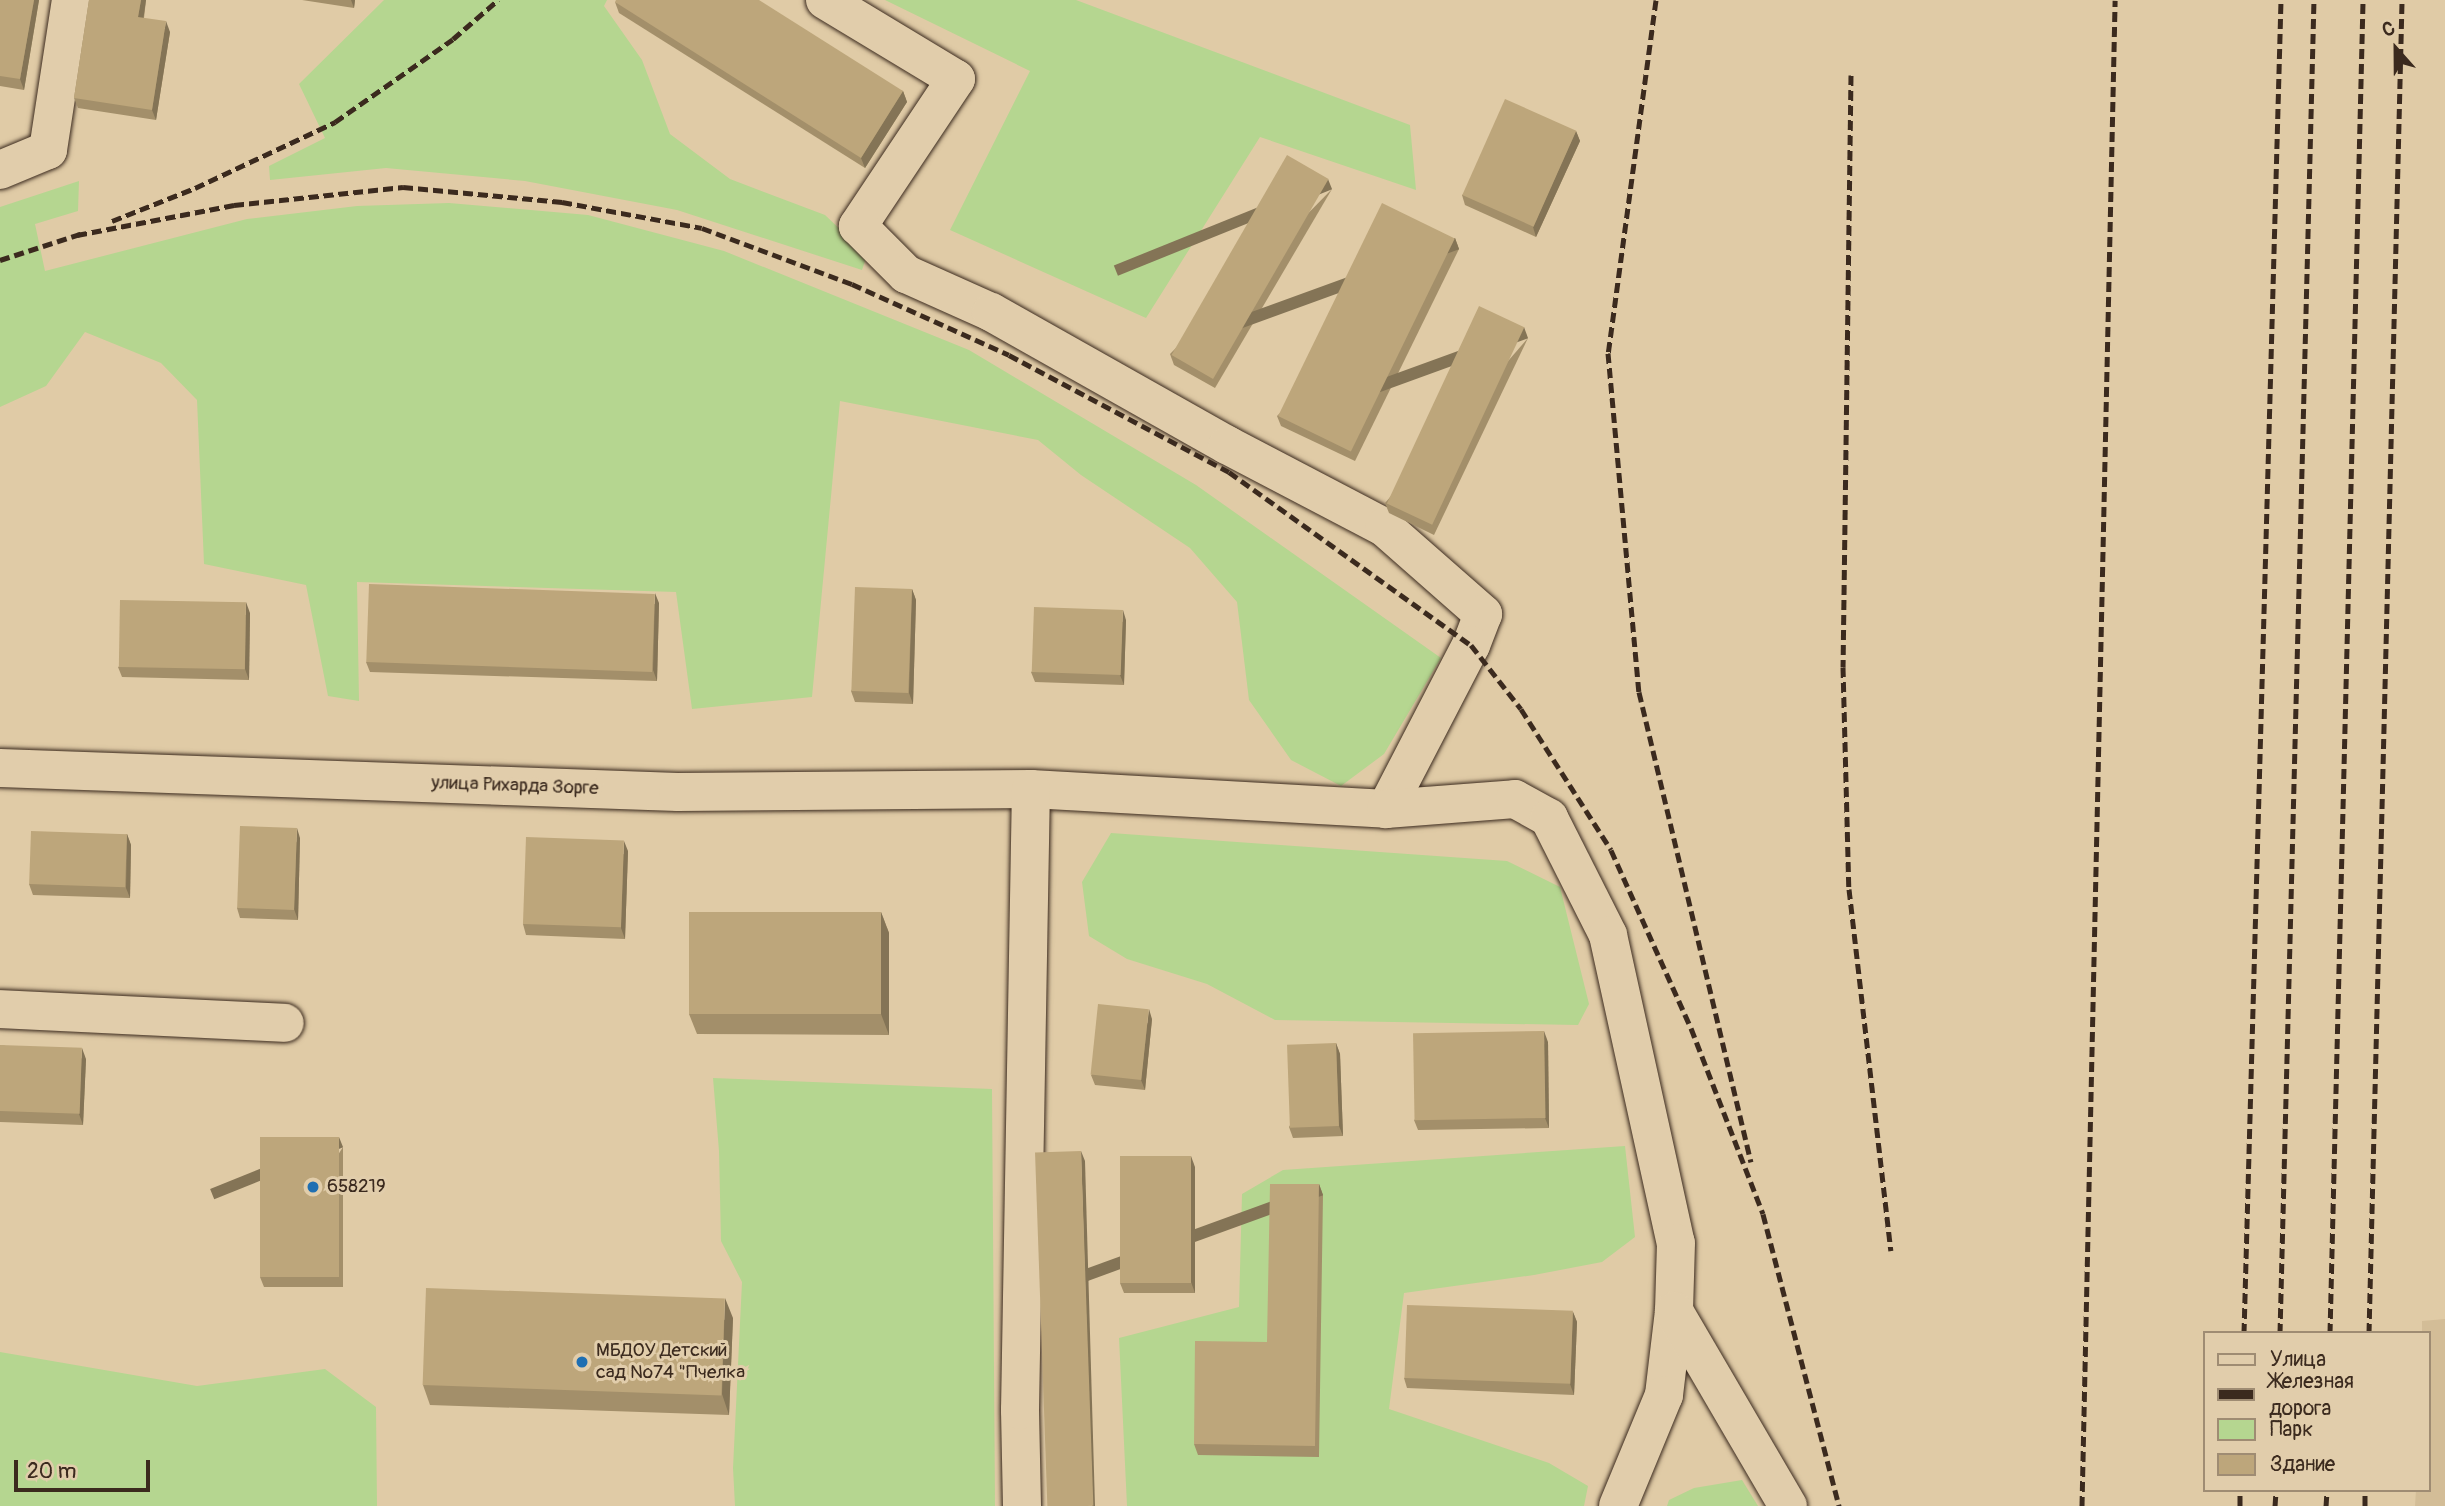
<!DOCTYPE html>
<meta charset="utf-8">
<style>
body{margin:0}
#map{position:relative;width:2445px;height:1506px;overflow:hidden;background:#e0cba6;font-family:Pangolin,sans-serif}
div>[style]{position:absolute}
[style*='--x']{left:calc(var(--x)*1px);top:calc(var(--y)*1px);width:calc(var(--w)*1px);rotate:calc(var(--a)*1deg)}
.built>*{inset:0;background:#d3bd97}
.green>*{inset:0;background:#b5d690}
.roads{filter:drop-shadow(0 0 2px #3b2a1e) drop-shadow(0 0 2px #3b2a1e)}
.minor>*{height:38px;margin:-19px;padding:0 19px;transform-origin:19px;border-radius:19px;background:#e1cdab}
.rail>*{height:5px;margin-top:-2.5px;transform-origin:0;background:repeating-linear-gradient(90deg,#3b2a1e 0 10px,transparent 0 15px)}
.wall>*{inset:0;background:#a38f6a}
.shaded-wall>*{inset:0;background:#847456;transform-origin:0 0}
.building>*{inset:0;background:#bda67b;transform-origin:0 0}
.dots>*{width:19px;height:19px;translate:-50% -50%;box-sizing:border-box;border:4px solid #e1cdab;border-radius:50%}
span{translate:-50% -50%;white-space:nowrap;text-align:center;line-height:1.15;-webkit-text-stroke:6px #e1cdab;paint-order:stroke}
.street-label{font-size:19px;color:#3b2a1e}
.poi-label{font-size:19px;color:#3b2a1e}
.left{translate:0 -50%;text-align:left}
.legend{position:absolute;left:2203px;top:1331px;width:228px;height:161px;box-sizing:border-box;background:#e1cdab;border:2px solid #9f8c73;margin:0;padding:9px 12px;list-style:none;font-size:21px;color:#3b2a1e}
.legend li{display:flex;align-items:center;gap:14px;height:35px}
.legend b{width:35px;border:2px solid #9f8c73}
.north{position:absolute;left:2361px;top:14px;width:70px;height:70px;-webkit-text-stroke:5px #e1cdab;paint-order:stroke;rotate:339deg;font-size:19px;font-weight:700;line-height:28px;text-align:center;color:#3b2a1e}
.north::after{content:'';display:block;margin:auto;width:24px;height:32px;background:#3b2a1e;clip-path:polygon(50% 0,100% 100%,50% 72%,0 100%)}
.scale{position:absolute;left:14px;top:1460px;width:136px;height:32px;box-sizing:border-box;border:4px solid #3b2a1e;border-top:0;padding-left:9px;font-size:21px;line-height:24px;white-space:nowrap;color:#3b2a1e;-webkit-text-stroke:5px #e1cdab;paint-order:stroke}
</style>
<div id="map">
<div class="built">
<div style="clip-path:polygon(2445px 1319px,2445px 1506px,2415px 1506px,2416px 1490px,2429px 1490px,2429px 1333px,2422px 1333px,2422px 1321px)"></div>
</div>
<div class="green">
<div style="clip-path:polygon(384px 0,607px 0,604px 6px,642px 60px,670px 134px,730px 179px,825px 215px,867px 255px,862px 270px,677px 210px,525px 181px,386px 168px,270px 180px,269px 166px,325px 138px,299px 84px)"></div>
<div style="clip-path:polygon(885px 0,1076px 0,1410px 125px,1416px 190px,1260px 137px,1146px 318px,950px 230px,1030px 71px)"></div>
<div style="clip-path:polygon(79px 181px,78px 211px,35px 224px,45px 271px,247px 219px,357px 206px,449px 203px,588px 215px,724px 251px,969px 350px,1196px 485px,1441px 658px,1384px 754px,1341px 786px,1291px 760px,1249px 700px,1237px 602px,1190px 548px,1081px 475px,1038px 440px,840px 401px,812px 697px,692px 709px,676px 592px,357px 582px,359px 701px,328px 696px,306px 585px,204px 564px,197px 400px,161px 363px,85px 332px,46px 386px,0 407px,0 207px)"></div>
<div style="clip-path:polygon(1111px 833px,1507px 861px,1560px 887px,1589px 1004px,1578px 1025px,1275px 1020px,1207px 984px,1127px 959px,1089px 936px,1082px 882px)"></div>
<div style="clip-path:polygon(713px 1078px,992px 1089px,995px 1506px,735px 1506px,733px 1468px,742px 1282px,721px 1241px,719px 1151px)"></div>
<div style="clip-path:polygon(1625px 1146px,1635px 1237px,1602px 1262px,1534px 1275px,1404px 1293px,1389px 1409px,1549px 1463px,1588px 1486px,1584px 1506px,1127px 1506px,1119px 1338px,1239px 1307px,1242px 1194px,1283px 1170px)"></div>
<div style="clip-path:polygon(0 1352px,197px 1386px,325px 1369px,376px 1407px,377px 1506px,0 1506px)"></div>
<div style="clip-path:polygon(1742px 1480px,1758px 1506px,1667px 1506px,1669px 1500px,1694px 1488px)"></div>
</div>
<div class="roads">
<div class="minor">
<div style="--x:825;--y:0;--w:153;--a:31.1"></div>
<div style="--x:956;--y:79;--w:177;--a:123.7"></div>
<div style="--x:858;--y:226;--w:68;--a:45"></div>
<div style="--x:906;--y:274;--w:93;--a:24.1"></div>
<div style="--x:991;--y:312;--w:271;--a:29.4"></div>
<div style="--x:1227;--y:445;--w:177;--a:27.6"></div>
<div style="--x:1384;--y:527;--w:132;--a:41.3"></div>
<div style="--x:1483;--y:614;--w:33;--a:111"></div>
<div style="--x:1471;--y:645;--w:185;--a:117.4"></div>
<div style="--x:0;--y:170;--w:52;--a:-22.6"></div>
<div style="--x:48;--y:150;--w:152;--a:-81.3"></div>
<div style="--x:0;--y:768;--w:678;--a:2.03"></div>
<div style="--x:678;--y:792;--w:353;--a:-0.5"></div>
<div style="--x:1031;--y:789;--w:356;--a:3.2"></div>
<div style="--x:1386;--y:809;--w:129;--a:-4.4"></div>
<div style="--x:1515;--y:799;--w:39;--a:29"></div>
<div style="--x:1549;--y:818;--w:131;--a:63.2"></div>
<div style="--x:1608;--y:935;--w:315;--a:77.6"></div>
<div style="--x:1676;--y:1243;--w:68;--a:91.7"></div>
<div style="--x:1674;--y:1311;--w:85;--a:96.8"></div>
<div style="--x:1664;--y:1395;--w:120;--a:112.5"></div>
<div style="--x:0;--y:1009;--w:285;--a:2.8"></div>
<div style="--x:1674;--y:1311;--w:226;--a:59.7"></div>
<div style="--x:1022;--y:1506;--w:96;--a:-91.2"></div>
<div style="--x:1020;--y:1410;--w:621;--a:-88.99"></div>
</div>
</div>
<div class="rail">
<div style="--x:1656;--y:0;--w:356;--a:97.7"></div>
<div style="--x:1608;--y:353;--w:340;--a:84.8"></div>
<div style="--x:1639;--y:692;--w:483;--a:76.6"></div>
<div style="--x:1851;--y:75;--w:592;--a:90.77"></div>
<div style="--x:1843;--y:667;--w:222;--a:88.5"></div>
<div style="--x:1849;--y:889;--w:364;--a:83.4"></div>
<div style="--x:112;--y:221;--w:89;--a:-21.7"></div>
<div style="--x:195;--y:188;--w:155;--a:-25.2"></div>
<div style="--x:335;--y:122;--w:144;--a:-35.1"></div>
<div style="--x:453;--y:39;--w:60;--a:-40.9"></div>
<div style="--x:77;--y:235;--w:160;--a:-10.8"></div>
<div style="--x:234;--y:205;--w:170;--a:-6.1"></div>
<div style="--x:403;--y:187;--w:160;--a:5.4"></div>
<div style="--x:562;--y:202;--w:142;--a:10.5"></div>
<div style="--x:702;--y:228;--w:160;--a:20.5"></div>
<div style="--x:852;--y:284;--w:172;--a:24.3"></div>
<div style="--x:1009;--y:355;--w:249;--a:28"></div>
<div style="--x:1229;--y:472;--w:297;--a:35.6"></div>
<div style="--x:1471;--y:645;--w:81;--a:52"></div>
<div style="--x:1521;--y:709;--w:167;--a:57.4"></div>
<div style="--x:1611;--y:850;--w:195;--a:65.8"></div>
<div style="--x:1691;--y:1028;--w:199;--a:68.8"></div>
<div style="--x:1763;--y:1214;--w:302;--a:75.4"></div>
<div style="--x:0;--y:260;--w:87;--a:-18"></div>
<div style="--x:2244;--y:1333;--w:1334;--a:-88.41"></div>
<div style="--x:2280;--y:1333;--w:1333;--a:-88.54"></div>
<div style="--x:2330;--y:1333;--w:1333;--a:-88.58"></div>
<div style="--x:2369;--y:1333;--w:1333;--a:-88.58"></div>
<div style="--x:2082;--y:1506;--w:1506;--a:-88.74"></div>
<div style="--x:2240;--y:1506;--w:16;--a:-90"></div>
<div style="--x:2275;--y:1506;--w:16;--a:-86"></div>
<div style="--x:2326;--y:1506;--w:16;--a:-86"></div>
<div style="--x:2365;--y:1506;--w:16;--a:-90"></div>
</div>
<div class="wall">
<div style="clip-path:polygon(0 0,39px 0,24px 90px,0 86px)"></div>
<div style="clip-path:polygon(89px 0,146px 0,144px 18px,170px 32px,156px 120px,78px 108px,74px 98px)"></div>
<div style="clip-path:polygon(302px 0,355px 0,354px 8px)"></div>
<div style="clip-path:polygon(615px 2px,903px 91px,907px 102px,865px 168px,619px 13px)"></div>
<div style="clip-path:polygon(1576px 131px,1580px 141px,1536px 237px,1465px 205px,1462px 195px)"></div>
<div style="clip-path:polygon(1332px 189px,1215px 388px,1174px 365px,1170px 354px)"></div>
<div style="clip-path:polygon(1455px 238px,1459px 249px,1355px 461px,1281px 426px,1277px 416px)"></div>
<div style="clip-path:polygon(1528px 338px,1434px 535px,1389px 513px,1385px 503px)"></div>
<div style="clip-path:polygon(912px 589px,916px 600px,913px 704px,855px 702px,851px 691px)"></div>
<div style="clip-path:polygon(659px 603px,657px 681px,370px 672px,366px 662px)"></div>
<div style="clip-path:polygon(250px 613px,249px 680px,122px 677px,118px 667px)"></div>
<div style="clip-path:polygon(1126px 620px,1124px 685px,1035px 682px,1031px 672px)"></div>
<div style="clip-path:polygon(127px 834px,131px 845px,130px 898px,33px 895px,29px 884px)"></div>
<div style="clip-path:polygon(300px 838px,298px 920px,240px 918px,237px 908px)"></div>
<div style="clip-path:polygon(628px 851px,625px 939px,526px 935px,523px 924px)"></div>
<div style="clip-path:polygon(881px 912px,889px 933px,889px 1035px,697px 1034px,689px 1014px)"></div>
<div style="clip-path:polygon(1152px 1019px,1145px 1090px,1095px 1085px,1091px 1075px)"></div>
<div style="clip-path:polygon(1548px 1042px,1549px 1128px,1418px 1130px,1414px 1120px)"></div>
<div style="clip-path:polygon(1336px 1043px,1340px 1054px,1343px 1136px,1293px 1138px,1289px 1127px)"></div>
<div style="clip-path:polygon(0 1045px,86px 1059px,83px 1125px,0 1122px)"></div>
<div style="clip-path:polygon(343px 1147px,343px 1287px,264px 1287px,260px 1277px)"></div>
<div style="clip-path:polygon(1195px 1167px,1195px 1293px,1124px 1293px,1120px 1283px)"></div>
<div style="clip-path:polygon(1319px 1184px,1323px 1195px,1319px 1457px,1198px 1455px,1194px 1444px,1267px 1342px)"></div>
<div style="clip-path:polygon(1573px 1312px,1577px 1322px,1574px 1395px,1407px 1388px,1404px 1378px)"></div>
<div style="clip-path:polygon(733px 1318px,729px 1415px,430px 1405px,423px 1385px)"></div>
</div>
<div class="shaded-wall">
<div style="clip-path:polygon(34px 0,39px 0,24px 90px,20px 79px)"></div>
<div style="clip-path:polygon(141px 0,146px 0,142px 28px,138px 17px)"></div>
<div style="clip-path:polygon(351px 0,355px 0,354px 8px)"></div>
<div style="clip-path:polygon(166px 21px,170px 32px,156px 120px,152px 110px)"></div>
<div style="clip-path:polygon(903px 91px,907px 102px,865px 168px,861px 158px)"></div>
<div style="clip-path:polygon(1576px 131px,1580px 141px,1536px 237px,1533px 227px)"></div>
<div style="left:1328px;top:179px;width:11px;height:231px;rotate:68deg"></div>
<div style="left:1455px;top:238px;width:12px;height:237px;rotate:70deg"></div>
<div style="left:1524px;top:327px;width:12px;height:218px;rotate:70deg"></div>
<div style="clip-path:polygon(912px 589px,916px 600px,913px 704px,909px 693px)"></div>
<div style="clip-path:polygon(655px 593px,659px 603px,657px 681px,653px 670px)"></div>
<div style="clip-path:polygon(246px 602px,250px 613px,249px 680px,245px 669px)"></div>
<div style="clip-path:polygon(1123px 610px,1126px 620px,1124px 685px,1120px 675px)"></div>
<div style="clip-path:polygon(297px 828px,300px 838px,298px 920px,294px 909px)"></div>
<div style="clip-path:polygon(127px 834px,131px 845px,130px 898px,126px 888px)"></div>
<div style="clip-path:polygon(624px 841px,628px 851px,625px 939px,621px 928px)"></div>
<div style="clip-path:polygon(881px 912px,889px 933px,889px 1035px,881px 1014px)"></div>
<div style="clip-path:polygon(1149px 1009px,1152px 1019px,1145px 1090px,1141px 1080px)"></div>
<div style="clip-path:polygon(1544px 1031px,1548px 1042px,1549px 1128px,1545px 1118px)"></div>
<div style="clip-path:polygon(1336px 1043px,1340px 1054px,1343px 1136px,1339px 1126px)"></div>
<div style="clip-path:polygon(82px 1048px,86px 1059px,83px 1125px,79px 1114px)"></div>
<div style="left:339px;top:1137px;width:11px;height:139px;rotate:68deg"></div>
<div style="clip-path:polygon(1081px 1151px,1085px 1161px,1095px 1506px,1092px 1506px)"></div>
<div style="clip-path:polygon(1191px 1156px,1195px 1167px,1195px 1293px,1191px 1282px)"></div>
<div style="left:1319px;top:1184px;width:12px;height:262px;rotate:70deg"></div>
<div style="clip-path:polygon(725px 1298px,733px 1318px,729px 1415px,722px 1394px)"></div>
<div style="clip-path:polygon(1573px 1312px,1577px 1322px,1574px 1395px,1570px 1384px)"></div>
</div>
<div class="building">
<div style="clip-path:polygon(0 0,34px 0,20px 79px,0 76px)"></div>
<div style="clip-path:polygon(89px 0,141px 0,138px 17px,166px 21px,152px 110px,74px 98px)"></div>
<div style="clip-path:polygon(616px 0,759px 0,903px 91px,861px 158px,615px 2px)"></div>
<div style="left:1505px;top:99px;width:78px;height:105px;rotate:24deg"></div>
<div style="left:1287px;top:155px;width:48px;height:231px;rotate:30deg"></div>
<div style="left:1382px;top:203px;width:81px;height:237px;rotate:26deg"></div>
<div style="left:1479px;top:306px;width:50px;height:218px;rotate:25deg"></div>
<div style="left:369px;top:584px;width:286px;height:78px;rotate:2deg"></div>
<div style="left:855px;top:587px;width:57px;height:104px;rotate:2deg"></div>
<div style="left:120px;top:600px;width:126px;height:67px;rotate:1deg"></div>
<div style="left:1034px;top:607px;width:89px;height:65px;rotate:2deg"></div>
<div style="left:240px;top:826px;width:57px;height:82px;rotate:2deg"></div>
<div style="left:31px;top:831px;width:96px;height:53px;rotate:2deg"></div>
<div style="left:526px;top:837px;width:98px;height:87px;rotate:2deg"></div>
<div style="left:689px;top:912px;width:192px;height:102px"></div>
<div style="left:1098px;top:1004px;width:51px;height:71px;rotate:6deg"></div>
<div style="left:1544px;top:1031px;width:87px;height:131px;rotate:89deg"></div>
<div style="left:1336px;top:1043px;width:83px;height:49px;rotate:88deg"></div>
<div style="left:0;top:1045px;width:82px;height:66px;rotate:2deg"></div>
<div style="left:260px;top:1137px;width:79px;height:140px"></div>
<div style="left:1081px;top:1151px;width:355px;height:46px;rotate:88deg"></div>
<div style="left:1120px;top:1156px;width:71px;height:127px"></div>
<div style="clip-path:polygon(1270px 1184px,1319px 1184px,1315px 1446px,1194px 1444px,1195px 1341px,1267px 1342px)"></div>
<div style="left:426px;top:1288px;width:299px;height:97px;rotate:2deg"></div>
<div style="left:1407px;top:1305px;width:166px;height:73px;rotate:2deg"></div>
</div>
<div class="dots">
<div style="left:313px;top:1187px;background:#1f6fb2"></div>
<div style="left:582px;top:1362px;background:#1f6fb2"></div>
</div>
<div class="street-label">
<span style="left:515px;top:786px;rotate:2deg">улица Рихарда Зорге</span>
</div>
<div class="poi-label">
<span class="left" style="left:327px;top:1187px">658219</span>
<span class="left" style="left:596px;top:1362px">МБДОУ Детский<br>сад №74 "Пчелка</span>
</div>
<ul class="legend">
<li><b style="height:9px;background:#e1cdab"></b>Улица</li>
<li><b style="height:9px;background:#3b2a1e"></b>Железная дорога</li>
<li><b style="height:19px;background:#b5d690"></b>Парк</li>
<li><b style="height:19px;background:#bda67b"></b>Здание</li>
</ul>
<div class="north">С</div>
<div class="scale">20 m</div>
</div>
